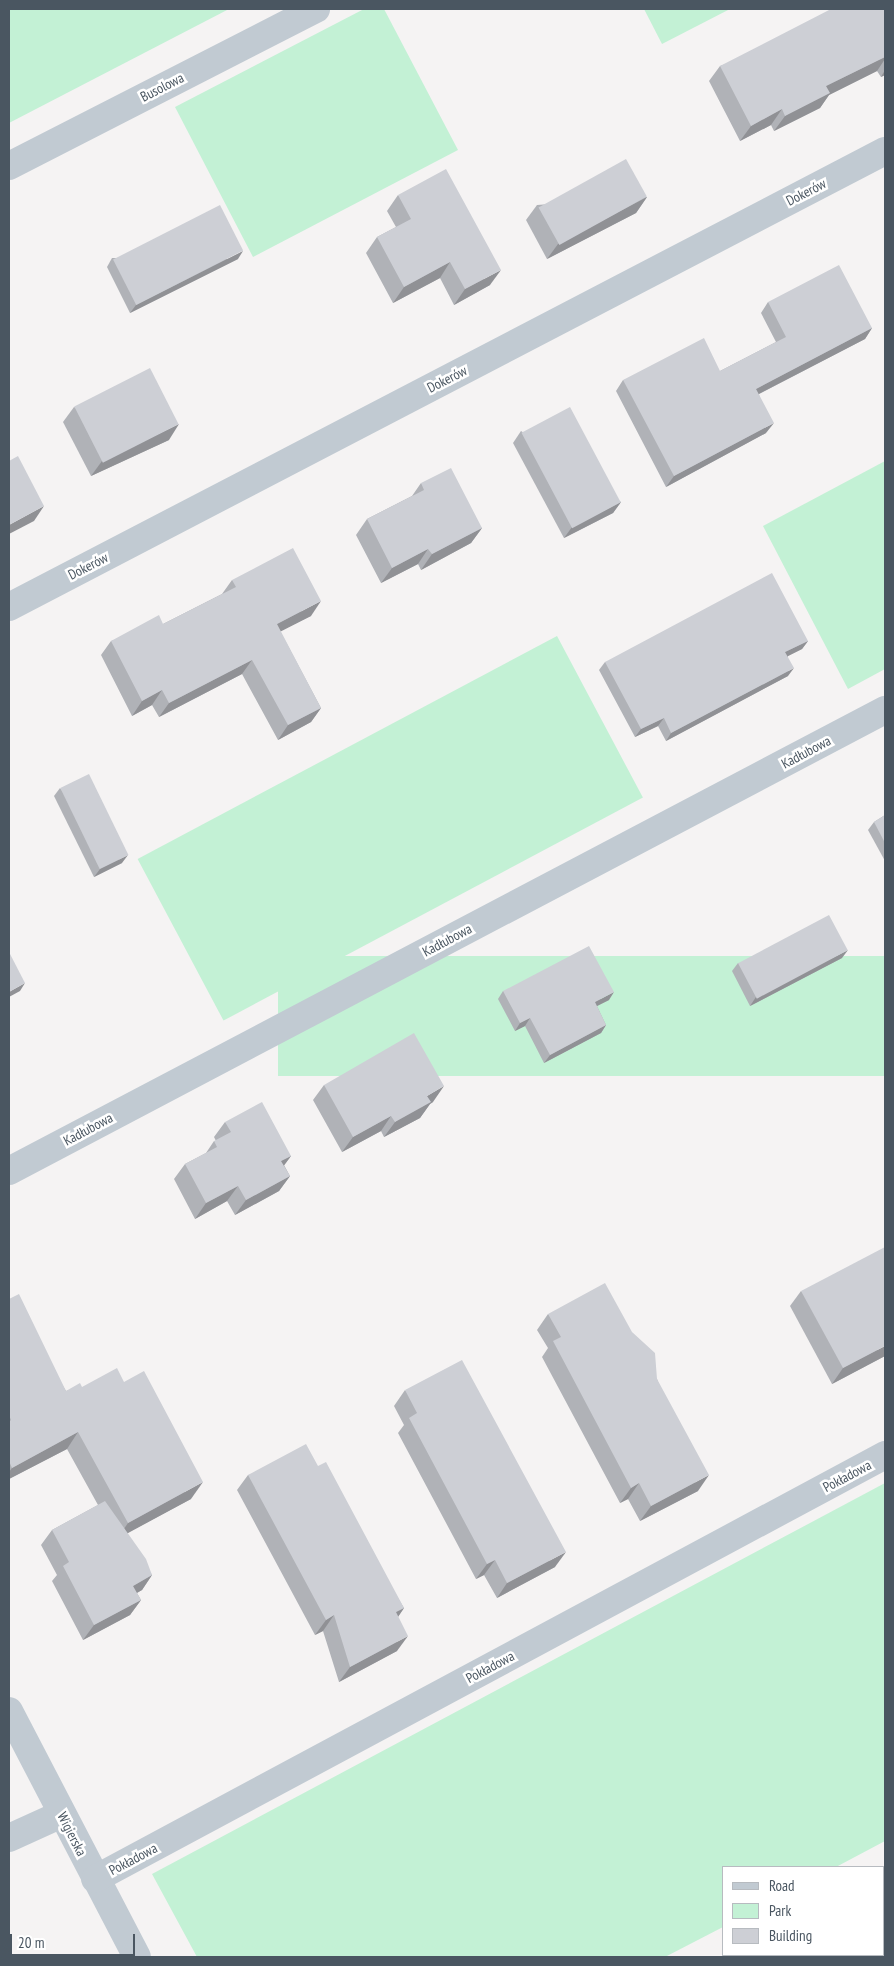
<!DOCTYPE html>
<meta charset="utf-8">
<style>
body{margin:0}
#map{position:relative;width:894px;height:1966px;overflow:hidden;background:#f5f3f3;font-family:"PT Sans Narrow",sans-serif}
div>[style]{position:absolute}
[style*='--x']{left:calc(var(--x)*1px);top:calc(var(--y)*1px);width:calc(var(--w)*1px);rotate:calc(var(--a)*1deg)}
.green>*{inset:0;background:#c3f1d5;transform-origin:0 0}
.minor>*{height:28px;margin:-14px;padding:0 14px;transform-origin:14px;border-radius:14px;background:#c1cad2}
.wall>*{inset:0;background:#b0b2b7}
.shaded-wall>*{inset:0;background:#909195}
.building>*{inset:0;background:#cdcfd5;transform-origin:0 0}
span{translate:-50% -50%;white-space:nowrap;text-align:center;line-height:1.15;-webkit-text-stroke:5px #fff;paint-order:stroke}
.street-label{font-size:14px;color:#4a5661}
.frame{position:absolute;inset:0;border:10px solid #4a5661;pointer-events:none}
.legend{position:absolute;left:722px;top:1866px;width:162px;height:90px;box-sizing:border-box;background:#fff;border:1px solid #b7bbc0;margin:0;padding:6px 9px;list-style:none;font-size:15px;color:#4a5661}
.legend li{display:flex;align-items:center;gap:10px;height:25px}
.legend b{width:25px;border:1px solid #b7bbc0}
.scale{position:absolute;left:10px;top:1934px;width:125px;height:22px;box-sizing:border-box;border:2px solid #4a5661;border-top:0;padding-left:6px;font-size:15px;line-height:18px;white-space:nowrap;color:#4a5661;-webkit-text-stroke:4px #fff;paint-order:stroke}
</style>
<div id="map">
<div class="green">
<div style="clip-path:polygon(9px 9px,229px 9px,9px 123px)"></div>
<div style="clip-path:polygon(364px 9px,384px 9px,458px 150px,253px 257px,175px 107px)"></div>
<div style="clip-path:polygon(644px 9px,730px 9px,662px 44px)"></div>
<div style="clip-path:polygon(885px 461px,885px 669px,848px 689px,763px 526px)"></div>
<div style="left:557px;top:636px;width:183px;height:475px;rotate:62deg"></div>
<div style="left:885px;top:956px;width:120px;height:607px;rotate:90deg"></div>
<div style="clip-path:polygon(885px 1483px,885px 1841px,836px 1867px,723px 1867px,723px 1927px,665px 1957px,197px 1957px,152px 1874px)"></div>
</div>
<div class="minor">
<div style="--x:9;--y:166;--w:345;--a:-27.1"></div>
<div style="--x:9;--y:607;--w:988;--a:-27.5"></div>
<div style="--x:9;--y:1171;--w:990;--a:-27.76"></div>
<div style="--x:9;--y:1711;--w:277;--a:62.5"></div>
<div style="--x:9;--y:1838;--w:58;--a:-24.4"></div>
<div style="--x:95;--y:1879;--w:897;--a:-28.22"></div>
</div>
<div class="wall">
<div style="clip-path:polygon(885px 9px,885px 75px,881px 77px,877px 71px,829px 95px,820px 108px,774px 131px,771px 125px,740px 141px,709px 81px,720px 66px)"></div>
<div style="clip-path:polygon(398px 195px,490px 285px,454px 305px,440px 278px,393px 303px,366px 253px,377px 237px,396px 227px,387px 211px)"></div>
<div style="clip-path:polygon(647px 197px,636px 213px,547px 259px,526px 220px,537px 205px)"></div>
<div style="clip-path:polygon(112px 258px,238px 259px,130px 313px,107px 267px)"></div>
<div style="clip-path:polygon(768px 302px,872px 328px,865px 339px,759px 394px,766px 433px,666px 487px,616px 391px,623px 380px,720px 371px,776px 342px,761px 313px)"></div>
<div style="clip-path:polygon(74px 407px,169px 440px,91px 476px,63px 422px)"></div>
<div style="clip-path:polygon(521px 431px,621px 502px,613px 513px,564px 538px,513px 443px)"></div>
<div style="clip-path:polygon(421px 483px,482px 528px,471px 543px,421px 570px,418px 564px,381px 583px,356px 535px,367px 519px,412px 496px)"></div>
<div style="clip-path:polygon(232px 580px,311px 616px,280px 631px,321px 708px,311px 722px,278px 740px,242px 674px,159px 717px,152px 705px,132px 716px,101px 655px,111px 641px,163px 624px,222px 594px)"></div>
<div style="clip-path:polygon(808px 641px,802px 649px,788px 656px,788px 676px,666px 741px,658px 726px,635px 737px,599px 670px,605px 662px)"></div>
<div style="clip-path:polygon(60px 788px,122px 863px,94px 877px,54px 796px)"></div>
<div style="clip-path:polygon(885px 815px,885px 861px,868px 830px,874px 822px)"></div>
<div style="clip-path:polygon(842px 958px,750px 1006px,732px 971px,738px 963px)"></div>
<div style="clip-path:polygon(503px 991px,609px 1000px,597px 1006px,606px 1025px,601px 1033px,544px 1063px,525px 1026px,515px 1031px,498px 999px)"></div>
<div style="clip-path:polygon(324px 1085px,433px 1102px,430px 1104px,420px 1118px,384px 1137px,381px 1131px,342px 1152px,313px 1100px)"></div>
<div style="clip-path:polygon(225px 1122px,291px 1156px,284px 1165px,290px 1176px,279px 1191px,235px 1215px,227px 1201px,195px 1219px,174px 1179px,185px 1164px,206px 1153px,214px 1141px,216px 1141px,214px 1137px)"></div>
<div style="clip-path:polygon(801px 1291px,885px 1356px,832px 1384px,790px 1306px)"></div>
<div style="clip-path:polygon(9px 1299px,66px 1391px,82px 1387px,191px 1499px,127px 1533px,152px 1575px,142px 1590px,137px 1593px,141px 1600px,130px 1615px,83px 1640px,52px 1581px,57px 1575px,41px 1545px,52px 1530px,98px 1505px,67px 1449px,9px 1479px)"></div>
<div style="clip-path:polygon(548px 1314px,657px 1379px,698px 1491px,640px 1521px,628px 1499px,620px 1503px,542px 1357px,548px 1348px,537px 1330px)"></div>
<div style="clip-path:polygon(405px 1390px,555px 1567px,497px 1598px,484px 1575px,476px 1579px,398px 1433px,404px 1425px,394px 1406px)"></div>
<div style="clip-path:polygon(318px 1466px,404px 1608px,398px 1617px,397px 1651px,339px 1682px,323px 1631px,315px 1635px,237px 1490px,248px 1475px)"></div>
</div>
<div class="shaded-wall">
<div style="clip-path:polygon(885px 57px,885px 59px,877px 71px,829px 95px,820px 108px,774px 131px,785px 116px,826px 86px)"></div>
<div style="clip-path:polygon(885px 70px,885px 75px,881px 77px)"></div>
<div style="clip-path:polygon(782px 109px,771px 125px,740px 141px,751px 126px)"></div>
<div style="clip-path:polygon(647px 197px,636px 213px,547px 259px,558px 244px)"></div>
<div style="clip-path:polygon(243px 251px,238px 259px,130px 313px,136px 305px)"></div>
<div style="clip-path:polygon(450px 262px,440px 278px,393px 303px,404px 287px)"></div>
<div style="clip-path:polygon(501px 270px,490px 285px,454px 305px,465px 289px)"></div>
<div style="clip-path:polygon(872px 328px,865px 339px,749px 399px,756px 389px)"></div>
<div style="clip-path:polygon(774px 423px,766px 433px,666px 487px,674px 476px)"></div>
<div style="clip-path:polygon(179px 424px,169px 440px,91px 476px,102px 461px)"></div>
<div style="clip-path:polygon(621px 502px,613px 513px,564px 538px,572px 527px)"></div>
<div style="clip-path:polygon(44px 506px,34px 521px,9px 534px,9px 525px)"></div>
<div style="clip-path:polygon(482px 528px,471px 543px,421px 570px,432px 554px)"></div>
<div style="clip-path:polygon(428px 549px,418px 564px,381px 583px,392px 568px)"></div>
<div style="clip-path:polygon(321px 601px,311px 616px,266px 639px,277px 624px)"></div>
<div style="clip-path:polygon(808px 641px,802px 649px,780px 660px,785px 652px)"></div>
<div style="clip-path:polygon(252px 660px,242px 674px,159px 717px,169px 703px)"></div>
<div style="clip-path:polygon(794px 668px,788px 676px,666px 741px,671px 733px)"></div>
<div style="clip-path:polygon(162px 690px,152px 705px,132px 716px,142px 701px)"></div>
<div style="clip-path:polygon(321px 708px,311px 722px,278px 740px,288px 725px)"></div>
<div style="clip-path:polygon(664px 718px,658px 726px,635px 737px,641px 729px)"></div>
<div style="clip-path:polygon(128px 855px,122px 863px,94px 877px,100px 869px)"></div>
<div style="clip-path:polygon(848px 950px,842px 958px,750px 1006px,756px 997px)"></div>
<div style="clip-path:polygon(25px 983px,20px 991px,9px 997px,9px 992px)"></div>
<div style="clip-path:polygon(614px 992px,609px 1000px,589px 1010px,595px 1002px)"></div>
<div style="clip-path:polygon(530px 1018px,525px 1026px,515px 1031px,520px 1023px)"></div>
<div style="clip-path:polygon(606px 1025px,601px 1033px,544px 1063px,550px 1055px)"></div>
<div style="clip-path:polygon(444px 1086px,433px 1102px,430px 1104px,420px 1118px,384px 1137px,395px 1122px,427px 1096px)"></div>
<div style="clip-path:polygon(391px 1116px,381px 1131px,342px 1152px,353px 1137px)"></div>
<div style="clip-path:polygon(291px 1156px,280px 1171px,281px 1161px)"></div>
<div style="clip-path:polygon(290px 1176px,279px 1191px,235px 1215px,246px 1200px)"></div>
<div style="clip-path:polygon(238px 1186px,227px 1201px,195px 1219px,206px 1203px)"></div>
<div style="clip-path:polygon(885px 1346px,885px 1356px,832px 1384px,843px 1368px)"></div>
<div style="clip-path:polygon(78px 1432px,67px 1449px,9px 1479px,9px 1472px,12px 1468px)"></div>
<div style="clip-path:polygon(709px 1475px,698px 1491px,640px 1521px,651px 1506px)"></div>
<div style="clip-path:polygon(203px 1482px,191px 1499px,117px 1539px,128px 1523px)"></div>
<div style="clip-path:polygon(639px 1483px,628px 1499px,620px 1503px,631px 1488px)"></div>
<div style="clip-path:polygon(566px 1552px,555px 1567px,497px 1598px,507px 1583px)"></div>
<div style="clip-path:polygon(495px 1560px,484px 1575px,476px 1579px,487px 1564px)"></div>
<div style="clip-path:polygon(152px 1575px,142px 1590px,122px 1601px,133px 1586px)"></div>
<div style="clip-path:polygon(141px 1600px,130px 1615px,83px 1640px,94px 1625px)"></div>
<div style="clip-path:polygon(404px 1608px,393px 1624px,396px 1612px)"></div>
<div style="clip-path:polygon(334px 1615px,323px 1631px,315px 1635px,326px 1620px)"></div>
<div style="clip-path:polygon(408px 1636px,397px 1651px,339px 1682px,350px 1667px)"></div>
</div>
<div class="building">
<div style="clip-path:polygon(831px 9px,885px 9px,885px 57px,826px 86px,830px 93px,785px 116px,782px 109px,751px 126px,720px 66px)"></div>
<div style="left:626px;top:159px;width:43px;height:100px;rotate:61deg"></div>
<div style="clip-path:polygon(446px 169px,501px 270px,465px 289px,450px 262px,404px 287px,377px 237px,411px 219px,398px 195px)"></div>
<div style="left:220px;top:205px;width:51px;height:120px;rotate:63deg"></div>
<div style="clip-path:polygon(839px 265px,872px 328px,756px 389px,774px 423px,674px 476px,623px 380px,704px 338px,720px 371px,786px 337px,768px 302px)"></div>
<div style="left:150px;top:368px;width:63px;height:85px;rotate:63deg"></div>
<div style="left:570px;top:407px;width:108px;height:55px;rotate:62deg"></div>
<div style="clip-path:polygon(18px 456px,44px 506px,9px 525px,9px 461px)"></div>
<div style="clip-path:polygon(451px 468px,482px 528px,432px 554px,428px 549px,392px 568px,367px 519px,424px 490px,421px 483px)"></div>
<div style="clip-path:polygon(293px 548px,321px 601px,277px 624px,321px 708px,288px 725px,252px 660px,169px 703px,162px 690px,142px 701px,111px 641px,159px 615px,163px 624px,236px 587px,232px 580px)"></div>
<div style="clip-path:polygon(772px 573px,808px 641px,785px 652px,794px 668px,671px 733px,664px 718px,641px 729px,605px 662px)"></div>
<div style="left:89px;top:774px;width:90px;height:32px;rotate:64deg"></div>
<div style="clip-path:polygon(885px 815px,885px 843px,874px 822px)"></div>
<div style="left:829px;top:915px;width:40px;height:103px;rotate:62deg"></div>
<div style="clip-path:polygon(589px 946px,614px 992px,595px 1002px,606px 1025px,550px 1055px,530px 1018px,520px 1023px,503px 991px)"></div>
<div style="clip-path:polygon(9px 952px,25px 983px,9px 992px)"></div>
<div style="clip-path:polygon(414px 1033px,444px 1086px,427px 1096px,431px 1102px,395px 1122px,391px 1116px,353px 1137px,324px 1085px)"></div>
<div style="clip-path:polygon(262px 1102px,291px 1156px,281px 1161px,290px 1176px,246px 1200px,238px 1186px,206px 1203px,185px 1164px,217px 1147px,214px 1141px,231px 1132px,225px 1122px)"></div>
<div style="clip-path:polygon(885px 1247px,885px 1346px,843px 1368px,801px 1291px)"></div>
<div style="clip-path:polygon(605px 1283px,632px 1332px,655px 1353px,657px 1379px,709px 1475px,651px 1506px,639px 1483px,631px 1488px,553px 1341px,561px 1337px,548px 1314px)"></div>
<div style="clip-path:polygon(19px 1294px,66px 1391px,80px 1383px,82px 1387px,117px 1368px,124px 1382px,144px 1371px,203px 1482px,128px 1523px,78px 1432px,12px 1468px,9px 1461px,9px 1422px,11px 1420px,9px 1415px,9px 1299px)"></div>
<div style="clip-path:polygon(462px 1360px,566px 1552px,507px 1583px,495px 1560px,487px 1564px,409px 1418px,417px 1413px,405px 1390px)"></div>
<div style="clip-path:polygon(306px 1444px,318px 1466px,326px 1462px,404px 1608px,396px 1612px,408px 1636px,350px 1667px,334px 1615px,326px 1620px,248px 1475px)"></div>
<div style="clip-path:polygon(105px 1501px,146px 1559px,152px 1575px,133px 1586px,141px 1600px,94px 1625px,63px 1566px,69px 1562px,52px 1530px)"></div>
<div style="clip-path:polygon(786px 1955px,789px 1955px,790px 1957px,781px 1957px)"></div>
</div>
<div class="street-label">
<span style="left:162px;top:87px;rotate:-27deg">Busolowa</span>
<span style="left:806px;top:192px;rotate:-27deg">Dokerów</span>
<span style="left:447px;top:379px;rotate:-27deg">Dokerów</span>
<span style="left:88px;top:566px;rotate:-27deg">Dokerów</span>
<span style="left:806px;top:752px;rotate:-28deg">Kadłubowa</span>
<span style="left:447px;top:940px;rotate:-28deg">Kadłubowa</span>
<span style="left:88px;top:1129px;rotate:-28deg">Kadłubowa</span>
<span style="left:847px;top:1476px;rotate:-28deg">Pokładowa</span>
<span style="left:490px;top:1667px;rotate:-28deg">Pokładowa</span>
<span style="left:72px;top:1834px;rotate:63deg">Wigierska</span>
<span style="left:133px;top:1859px;rotate:-28deg">Pokładowa</span>
</div>
<div class="frame"></div>
<ul class="legend">
<li><b style="height:6px;background:#c1cad2"></b>Road</li>
<li><b style="height:14px;background:#c3f1d5"></b>Park</li>
<li><b style="height:14px;background:#cdcfd5"></b>Building</li>
</ul>
<div class="scale">20 m</div>
</div>
